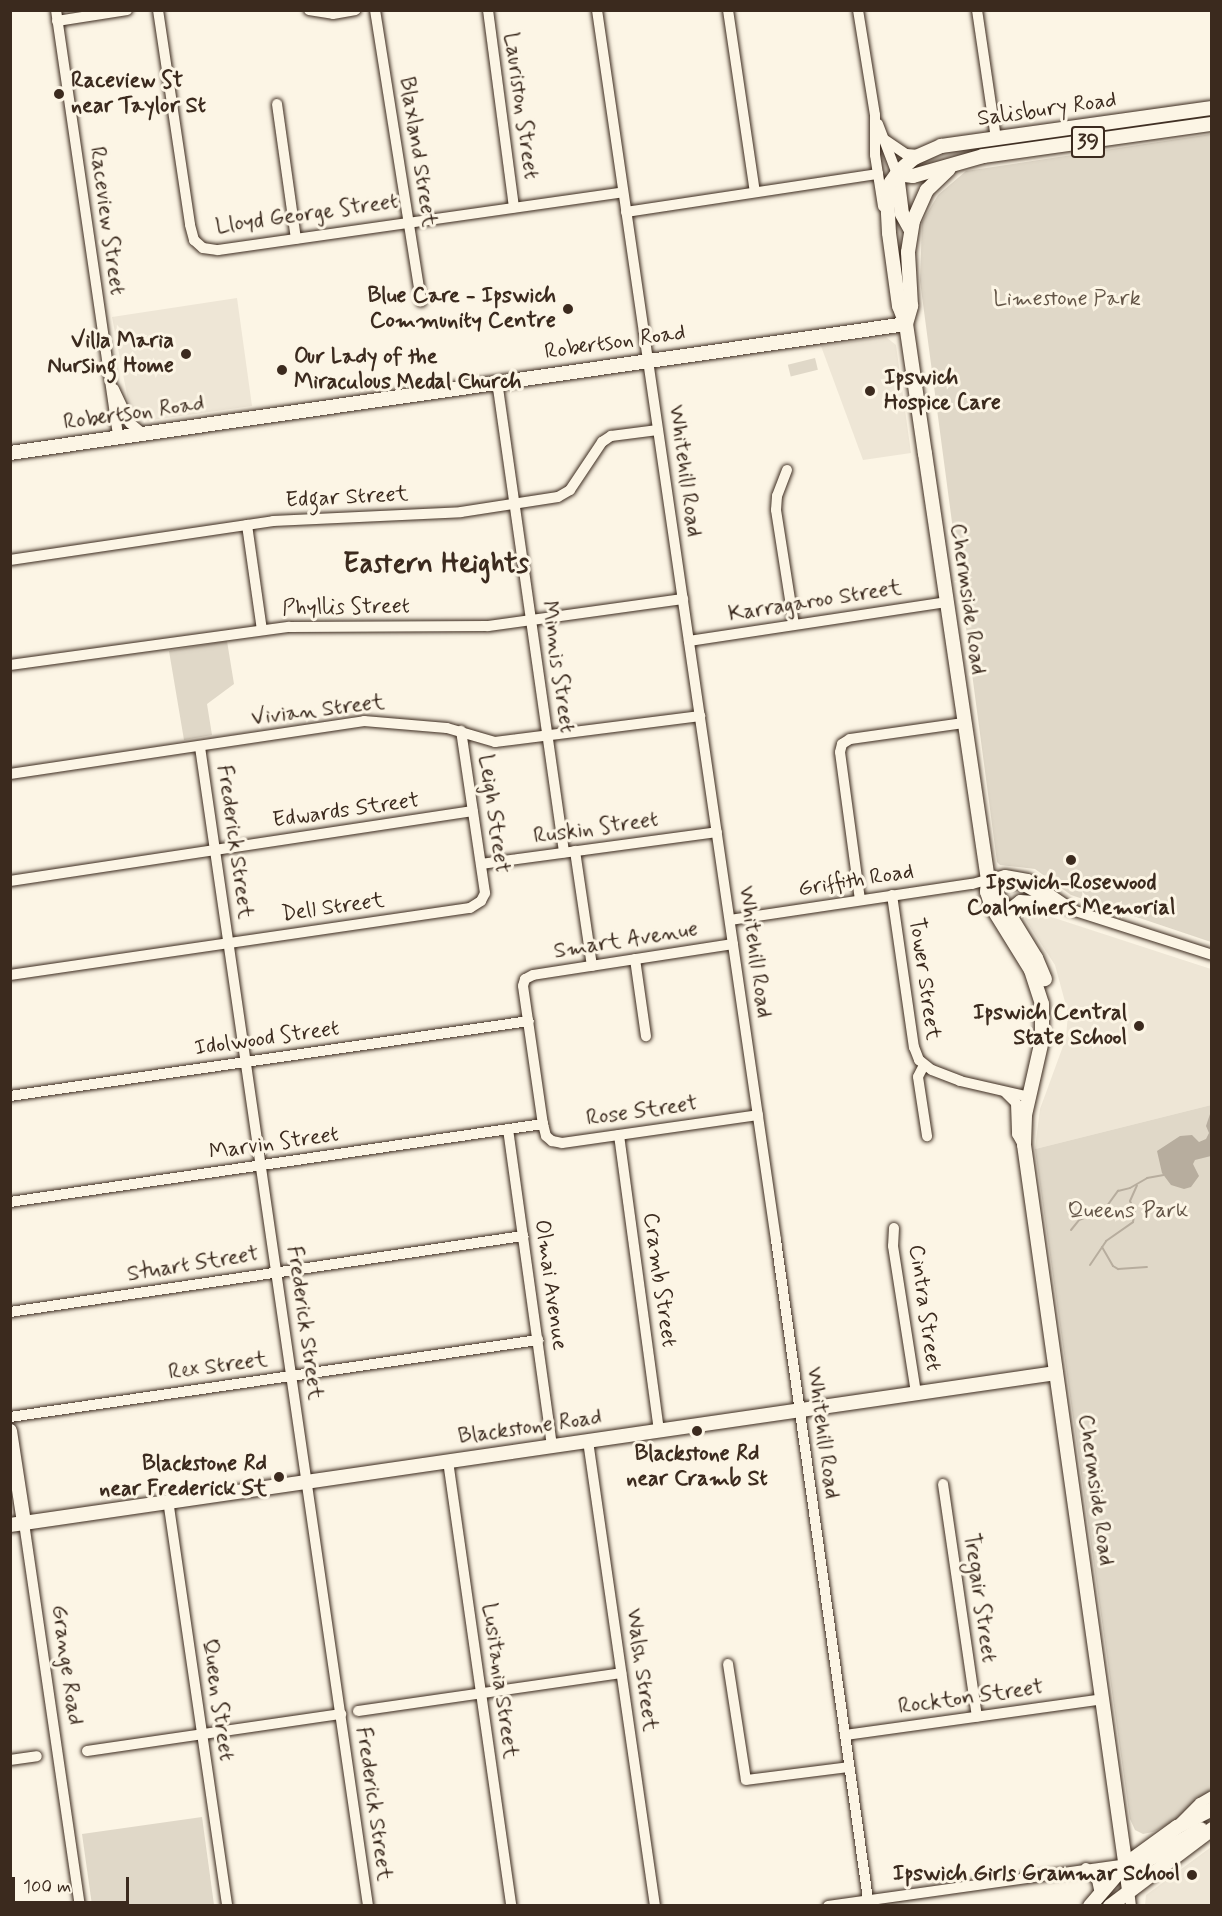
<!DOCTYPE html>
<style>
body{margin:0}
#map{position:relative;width:1222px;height:1916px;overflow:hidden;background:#fcf5e5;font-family:Mynerve,sans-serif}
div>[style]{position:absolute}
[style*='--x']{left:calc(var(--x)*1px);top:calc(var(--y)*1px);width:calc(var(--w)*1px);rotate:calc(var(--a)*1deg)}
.built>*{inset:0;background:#eee6d6}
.green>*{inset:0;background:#e0d8c8;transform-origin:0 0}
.water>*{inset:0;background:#b7ad9e}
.stream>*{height:2px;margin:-1px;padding:0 1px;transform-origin:1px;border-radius:1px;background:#b7ad9e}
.roads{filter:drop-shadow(0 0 2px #3b2a1e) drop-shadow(0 0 2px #3b2a1e)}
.minor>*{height:10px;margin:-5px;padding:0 5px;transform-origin:5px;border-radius:5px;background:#fcf5e5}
.major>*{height:14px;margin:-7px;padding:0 7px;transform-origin:7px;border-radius:7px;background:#fcf5e5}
.dots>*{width:16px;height:16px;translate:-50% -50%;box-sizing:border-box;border:3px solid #fcf5e5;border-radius:50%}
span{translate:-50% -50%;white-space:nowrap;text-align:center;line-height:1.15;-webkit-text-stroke:6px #fcf5e5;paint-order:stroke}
.shield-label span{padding:2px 4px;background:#fcf5e5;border:2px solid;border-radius:4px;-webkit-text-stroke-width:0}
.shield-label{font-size:21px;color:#3b2a1e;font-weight:700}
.poi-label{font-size:22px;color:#3b2a1e;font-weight:700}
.left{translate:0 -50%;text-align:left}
.right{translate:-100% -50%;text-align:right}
.street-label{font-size:22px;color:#3b2a1e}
.park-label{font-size:22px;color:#645648}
.district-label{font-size:28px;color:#3b2a1e;font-weight:700}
.frame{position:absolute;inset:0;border:12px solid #3b2a1e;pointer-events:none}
.scale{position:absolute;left:12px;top:1877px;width:117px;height:27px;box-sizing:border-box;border:3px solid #3b2a1e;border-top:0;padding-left:8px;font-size:18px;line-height:21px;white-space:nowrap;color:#3b2a1e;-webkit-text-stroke:4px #fcf5e5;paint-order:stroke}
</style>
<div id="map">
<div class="built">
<div style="clip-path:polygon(237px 298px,252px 406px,145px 421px,136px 417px,128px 400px,112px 317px)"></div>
<div style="clip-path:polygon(886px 337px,896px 345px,911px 453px,863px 460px,821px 346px)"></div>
<div style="clip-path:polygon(1033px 911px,1211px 969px,1211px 1105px,1035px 1149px,1040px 1109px,1066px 1038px,1068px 1013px,1055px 965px,1025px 919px,1027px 913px)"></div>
<div style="clip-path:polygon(1211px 1847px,1211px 1905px,1145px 1905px,1146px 1895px)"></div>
</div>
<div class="green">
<div style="clip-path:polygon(1211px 134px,1212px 134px,1211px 942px,1071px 895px,1035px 869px,1000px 865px,997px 862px,920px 281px,922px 222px,938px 195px,966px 171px)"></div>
<div style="left:815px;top:358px;width:12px;height:28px;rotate:76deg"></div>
<div style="clip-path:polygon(227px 641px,234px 684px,207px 704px,212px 735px,184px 740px,169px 651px)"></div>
<div style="clip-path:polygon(1211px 1105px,1211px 1802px,1153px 1832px,1143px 1834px,1135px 1830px,1130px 1819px,1035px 1149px)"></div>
<div style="clip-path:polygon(202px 1817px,214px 1905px,92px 1905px,82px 1834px)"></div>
</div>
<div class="water">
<div style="clip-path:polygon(1211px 1111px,1211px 1156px,1195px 1160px,1193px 1164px,1199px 1176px,1191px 1187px,1184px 1189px,1171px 1185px,1162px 1173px,1157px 1151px,1180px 1136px,1192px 1135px,1199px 1142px,1206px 1139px,1209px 1133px,1206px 1126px)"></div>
</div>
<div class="stream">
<div style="--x:1071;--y:1230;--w:13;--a:-51"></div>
<div style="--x:1079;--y:1220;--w:27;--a:-22"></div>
<div style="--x:1104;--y:1210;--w:24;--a:-54"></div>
<div style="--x:1118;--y:1191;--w:12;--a:-14"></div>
<div style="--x:1130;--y:1188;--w:20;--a:-30"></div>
<div style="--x:1147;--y:1178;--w:17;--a:-10"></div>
<div style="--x:1102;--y:1247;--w:22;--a:60"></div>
<div style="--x:1113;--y:1266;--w:6;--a:31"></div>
<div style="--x:1118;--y:1269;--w:29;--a:-4"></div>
<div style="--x:1090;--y:1265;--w:29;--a:-56"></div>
<div style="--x:1106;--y:1241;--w:33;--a:-35"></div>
<div style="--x:1133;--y:1222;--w:11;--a:-80"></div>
<div style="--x:1135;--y:1211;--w:11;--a:-117"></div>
<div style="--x:1130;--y:1201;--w:17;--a:-66"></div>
</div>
<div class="roads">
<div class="minor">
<div style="--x:56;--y:10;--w:431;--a:81.7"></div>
<div style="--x:158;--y:10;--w:217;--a:81.5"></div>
<div style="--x:190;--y:225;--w:16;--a:75"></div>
<div style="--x:194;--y:240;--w:12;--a:42"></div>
<div style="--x:203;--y:248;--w:15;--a:8"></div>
<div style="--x:218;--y:250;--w:409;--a:-8.1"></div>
<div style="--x:309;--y:10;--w:24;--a:9"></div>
<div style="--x:333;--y:14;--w:23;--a:-10"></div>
<div style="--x:375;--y:10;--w:295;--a:81"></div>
<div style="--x:488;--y:10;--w:199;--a:82.5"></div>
<div style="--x:597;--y:10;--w:1243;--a:81.72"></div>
<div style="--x:776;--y:1240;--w:666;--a:82.06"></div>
<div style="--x:728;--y:10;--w:184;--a:81.6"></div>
<div style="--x:858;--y:10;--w:106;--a:80.8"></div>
<div style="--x:875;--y:115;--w:40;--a:90"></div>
<div style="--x:875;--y:155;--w:52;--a:81.1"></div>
<div style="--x:977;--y:10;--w:130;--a:81.6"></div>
<div style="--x:57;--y:21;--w:71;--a:-8.9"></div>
<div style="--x:277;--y:104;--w:136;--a:82"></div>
<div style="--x:878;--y:124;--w:53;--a:69.2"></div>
<div style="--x:885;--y:140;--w:25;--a:34"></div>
<div style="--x:906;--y:154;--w:13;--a:4"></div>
<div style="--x:626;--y:212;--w:255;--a:-8.6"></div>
<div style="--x:497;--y:381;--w:476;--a:81.9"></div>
<div style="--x:114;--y:389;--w:38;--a:65"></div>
<div style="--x:130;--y:423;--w:17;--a:40"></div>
<div style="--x:787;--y:470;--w:28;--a:111"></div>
<div style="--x:777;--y:496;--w:14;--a:94"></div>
<div style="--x:776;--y:510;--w:116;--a:81.1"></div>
<div style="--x:247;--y:525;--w:106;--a:81.9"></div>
<div style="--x:10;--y:560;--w:266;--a:-8.4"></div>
<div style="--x:273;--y:521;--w:188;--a:-2.7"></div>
<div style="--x:461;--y:512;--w:98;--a:-8.8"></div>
<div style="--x:558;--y:497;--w:14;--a:-30"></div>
<div style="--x:570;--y:490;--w:58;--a:-56.3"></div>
<div style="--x:602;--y:442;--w:11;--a:-34"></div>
<div style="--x:611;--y:436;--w:47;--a:-7.3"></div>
<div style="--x:689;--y:641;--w:260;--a:-8.6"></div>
<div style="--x:10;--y:665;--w:282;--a:-7.8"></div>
<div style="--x:289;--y:627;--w:199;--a:-0.3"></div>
<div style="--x:488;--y:626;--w:197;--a:-7.9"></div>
<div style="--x:200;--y:747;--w:1171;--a:81.75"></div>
<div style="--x:10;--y:774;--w:358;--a:-8.5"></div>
<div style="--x:364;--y:721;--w:83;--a:4.8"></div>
<div style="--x:447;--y:728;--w:50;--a:16.3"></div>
<div style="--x:495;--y:742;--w:207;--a:-7.2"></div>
<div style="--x:575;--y:851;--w:116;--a:81.6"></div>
<div style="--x:481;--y:864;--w:238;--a:-7.7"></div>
<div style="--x:10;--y:881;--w:468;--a:-8.6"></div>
<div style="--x:991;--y:881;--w:29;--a:6"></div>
<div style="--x:1020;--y:884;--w:39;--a:29"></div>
<div style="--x:892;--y:895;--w:154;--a:81.8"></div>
<div style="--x:914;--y:1047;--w:14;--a:69"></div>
<div style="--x:919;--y:1060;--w:16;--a:38"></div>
<div style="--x:932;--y:1070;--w:30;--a:21"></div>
<div style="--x:960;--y:1081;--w:72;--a:12.9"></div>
<div style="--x:860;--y:900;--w:149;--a:-97.7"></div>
<div style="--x:840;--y:752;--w:8;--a:-76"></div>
<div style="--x:842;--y:744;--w:9;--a:-32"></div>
<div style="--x:850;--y:739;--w:115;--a:-8"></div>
<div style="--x:1069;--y:909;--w:150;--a:17.8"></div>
<div style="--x:1009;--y:916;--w:9;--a:-77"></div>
<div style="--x:1011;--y:907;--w:11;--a:-38"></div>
<div style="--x:1020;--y:900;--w:26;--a:4"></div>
<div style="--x:730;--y:920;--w:245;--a:-8.5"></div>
<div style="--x:972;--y:884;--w:34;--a:-15"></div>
<div style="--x:1005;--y:875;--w:23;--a:10"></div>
<div style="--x:1028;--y:879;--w:57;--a:34.2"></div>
<div style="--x:733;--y:944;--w:202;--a:171.2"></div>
<div style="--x:533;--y:975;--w:9;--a:153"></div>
<div style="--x:525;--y:979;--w:7;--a:106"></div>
<div style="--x:523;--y:986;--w:139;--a:81.8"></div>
<div style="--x:543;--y:1124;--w:12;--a:76"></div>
<div style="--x:546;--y:1136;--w:8;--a:40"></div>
<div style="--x:552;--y:1141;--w:10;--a:11"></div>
<div style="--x:562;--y:1143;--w:198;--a:-8.1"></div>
<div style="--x:635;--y:959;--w:78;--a:81.9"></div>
<div style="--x:10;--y:975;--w:465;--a:-8.3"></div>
<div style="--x:470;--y:908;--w:13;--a:-32"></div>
<div style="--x:481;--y:901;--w:9;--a:-63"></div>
<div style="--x:485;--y:893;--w:164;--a:-98.4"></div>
<div style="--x:924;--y:1065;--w:13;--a:117"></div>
<div style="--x:918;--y:1077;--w:60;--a:81.3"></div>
<div style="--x:1005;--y:1092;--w:16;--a:45"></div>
<div style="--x:1016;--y:1103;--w:31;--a:88"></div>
<div style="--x:1017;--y:1134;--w:13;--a:61"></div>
<div style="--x:10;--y:1096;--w:524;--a:-8.22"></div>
<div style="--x:508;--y:1129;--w:320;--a:82.1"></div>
<div style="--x:619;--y:1135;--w:298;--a:82.3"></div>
<div style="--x:10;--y:1202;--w:539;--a:-8.33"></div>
<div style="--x:894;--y:1228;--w:18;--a:93"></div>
<div style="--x:893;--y:1246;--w:149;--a:81.1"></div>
<div style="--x:10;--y:1312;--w:519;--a:-8.43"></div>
<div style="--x:10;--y:1417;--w:534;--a:-8.3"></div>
<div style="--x:588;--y:1441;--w:470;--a:81.8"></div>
<div style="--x:448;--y:1461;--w:449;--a:81.9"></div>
<div style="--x:943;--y:1484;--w:235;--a:81.7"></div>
<div style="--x:168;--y:1500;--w:410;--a:81.7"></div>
<div style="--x:24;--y:1523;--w:387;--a:81.7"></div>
<div style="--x:728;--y:1664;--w:117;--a:81.2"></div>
<div style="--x:746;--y:1780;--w:104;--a:-7.2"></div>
<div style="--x:358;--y:1711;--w:266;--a:-8.2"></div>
<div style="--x:845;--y:1735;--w:260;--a:-7.9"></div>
<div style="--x:87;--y:1751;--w:257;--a:-8.3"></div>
<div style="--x:10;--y:1760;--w:27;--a:-8"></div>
<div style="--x:1181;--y:1822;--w:27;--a:-45"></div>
<div style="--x:1200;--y:1803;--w:14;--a:-30"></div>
<div style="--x:1086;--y:1868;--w:16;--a:47"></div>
<div style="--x:1097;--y:1880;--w:14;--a:78"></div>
<div style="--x:1129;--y:1890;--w:16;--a:83"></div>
<div style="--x:828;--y:1906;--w:301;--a:-8"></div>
</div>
<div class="major">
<div style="--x:897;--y:174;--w:16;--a:7"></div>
<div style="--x:913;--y:176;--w:73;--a:-15.9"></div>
<div style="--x:983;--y:156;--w:231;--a:-8"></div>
<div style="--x:897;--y:174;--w:40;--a:82.9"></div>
<div style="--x:902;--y:214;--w:18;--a:61"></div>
<div style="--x:906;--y:324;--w:19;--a:-74"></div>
<div style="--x:911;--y:306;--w:54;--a:-93.2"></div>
<div style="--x:908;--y:252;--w:31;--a:-81"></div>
<div style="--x:913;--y:221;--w:34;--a:-66"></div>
<div style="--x:927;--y:190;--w:30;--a:-44"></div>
<div style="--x:10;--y:453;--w:905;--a:-8.19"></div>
<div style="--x:988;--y:880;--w:92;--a:58.4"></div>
<div style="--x:1036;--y:958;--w:23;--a:67"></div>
<div style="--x:10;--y:1431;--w:93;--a:81.3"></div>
<div style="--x:10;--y:1525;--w:1057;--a:-8.27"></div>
<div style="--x:1126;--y:1864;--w:17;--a:-3"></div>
<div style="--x:1143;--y:1863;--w:67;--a:-30.4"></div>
<div style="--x:1129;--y:1890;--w:752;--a:-98.02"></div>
<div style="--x:1024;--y:1145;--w:30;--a:-88"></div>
<div style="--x:1025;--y:1115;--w:77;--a:-77.2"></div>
<div style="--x:1042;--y:1040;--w:36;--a:-90"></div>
<div style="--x:1042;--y:1004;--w:36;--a:-108"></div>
<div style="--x:1031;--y:970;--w:74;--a:-121.8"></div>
<div style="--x:992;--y:907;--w:16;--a:-108"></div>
<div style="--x:987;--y:892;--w:12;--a:-85"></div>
<div style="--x:988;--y:880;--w:431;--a:-98.4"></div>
<div style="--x:925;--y:454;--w:131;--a:-98.3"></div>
<div style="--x:906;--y:324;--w:19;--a:-111"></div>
<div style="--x:899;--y:306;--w:74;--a:-97.8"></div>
<div style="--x:889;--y:233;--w:35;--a:-93"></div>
<div style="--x:887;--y:198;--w:16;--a:-76"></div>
<div style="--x:891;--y:182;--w:14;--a:-54"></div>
<div style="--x:899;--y:171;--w:20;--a:-41"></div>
<div style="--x:914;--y:158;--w:30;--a:-24"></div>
<div style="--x:941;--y:146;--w:274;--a:-8"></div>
<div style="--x:1090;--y:1906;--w:55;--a:-49.4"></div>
<div style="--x:1126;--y:1864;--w:63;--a:-36"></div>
<div style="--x:1177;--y:1827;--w:39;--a:-27"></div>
<div style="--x:1110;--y:1906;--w:128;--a:-37"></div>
</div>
</div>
<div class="dots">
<div style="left:59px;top:94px;background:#3b2a1e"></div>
<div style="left:568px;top:309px;background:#3b2a1e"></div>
<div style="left:186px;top:354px;background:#3b2a1e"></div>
<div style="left:282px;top:370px;background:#3b2a1e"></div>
<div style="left:870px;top:391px;background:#3b2a1e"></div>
<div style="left:1071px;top:860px;background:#3b2a1e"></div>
<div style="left:1139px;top:1026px;background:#3b2a1e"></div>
<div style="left:697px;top:1431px;background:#3b2a1e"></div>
<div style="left:279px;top:1477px;background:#3b2a1e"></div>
<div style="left:1192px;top:1875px;background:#3b2a1e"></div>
</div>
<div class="shield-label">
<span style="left:1088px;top:142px">39</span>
</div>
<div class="poi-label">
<span class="left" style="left:71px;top:94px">Raceview St<br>near Taylor St</span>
<span class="right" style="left:556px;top:309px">Blue Care - Ipswich<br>Community Centre</span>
<span class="right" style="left:174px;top:354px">Villa Maria<br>Nursing Home</span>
<span class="left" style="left:294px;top:370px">Our Lady of the<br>Miraculous Medal Church</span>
<span class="left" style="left:884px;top:391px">Ipswich<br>Hospice Care</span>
<span style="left:1071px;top:896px">Ipswich-Rosewood<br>Coalminers Memorial</span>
<span class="right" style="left:1127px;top:1026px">Ipswich Central<br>State School</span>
<span style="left:697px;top:1467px">Blackstone Rd<br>near Cramb St</span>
<span class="right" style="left:267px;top:1477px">Blackstone Rd<br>near Frederick St</span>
<span class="right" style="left:1180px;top:1875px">Ipswich Girls Grammar School</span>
</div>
<div class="street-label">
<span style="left:520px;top:106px;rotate:82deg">Lauriston Street</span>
<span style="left:1047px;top:110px;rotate:-8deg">Salisbury Road</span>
<span style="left:417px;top:152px;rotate:81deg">Blaxland Street</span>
<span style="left:307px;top:215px;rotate:-8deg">Lloyd George Street</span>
<span style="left:106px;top:221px;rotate:82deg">Raceview Street</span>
<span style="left:615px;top:343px;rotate:-8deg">Robertson Road</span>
<span style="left:134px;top:414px;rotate:-8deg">Robertson Road</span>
<span style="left:684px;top:471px;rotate:82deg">Whitehill Road</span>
<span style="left:347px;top:498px;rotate:-3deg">Edgar Street</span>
<span style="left:967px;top:599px;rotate:82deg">Chermside Road</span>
<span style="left:815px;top:602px;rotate:-9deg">Karragaroo Street</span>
<span style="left:346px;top:608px;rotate:-1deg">Phyllis Street</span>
<span style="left:557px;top:667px;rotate:82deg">Minnis Street</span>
<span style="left:318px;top:711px;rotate:-7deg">Vivian Street</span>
<span style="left:346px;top:811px;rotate:-8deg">Edwards Street</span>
<span style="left:493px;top:814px;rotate:82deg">Leigh Street</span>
<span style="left:596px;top:829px;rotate:-8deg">Ruskin Street</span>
<span style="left:234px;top:842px;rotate:82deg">Frederick Street</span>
<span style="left:856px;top:881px;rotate:-9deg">Griffith Road</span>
<span style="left:333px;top:908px;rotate:-8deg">Dell Street</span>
<span style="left:626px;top:941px;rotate:-9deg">Smart Avenue</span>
<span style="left:754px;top:952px;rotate:82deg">Whitehill Road</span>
<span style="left:924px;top:979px;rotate:82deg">Tower Street</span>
<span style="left:267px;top:1039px;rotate:-8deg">Idolwood Street</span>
<span style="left:642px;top:1112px;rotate:-8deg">Rose Street</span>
<span style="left:274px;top:1144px;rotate:-8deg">Marvin Street</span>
<span style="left:193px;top:1265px;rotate:-9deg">Stuart Street</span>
<span style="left:659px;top:1280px;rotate:82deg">Cramb Street</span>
<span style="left:550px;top:1285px;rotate:82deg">Olmai Avenue</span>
<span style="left:924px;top:1308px;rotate:82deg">Cintra Street</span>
<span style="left:304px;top:1323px;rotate:82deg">Frederick Street</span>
<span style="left:218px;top:1367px;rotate:-8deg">Rex Street</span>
<span style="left:530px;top:1428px;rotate:-8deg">Blackstone Road</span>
<span style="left:822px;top:1433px;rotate:82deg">Whitehill Road</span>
<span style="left:1095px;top:1490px;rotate:82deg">Chermside Road</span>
<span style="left:979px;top:1598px;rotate:82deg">Tregair Street</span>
<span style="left:66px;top:1665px;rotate:82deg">Grange Road</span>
<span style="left:641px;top:1670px;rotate:82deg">Walsh Street</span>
<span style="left:499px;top:1681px;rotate:82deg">Lusitania Street</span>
<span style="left:971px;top:1698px;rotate:-8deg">Rockton Street</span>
<span style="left:217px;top:1700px;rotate:82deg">Queen Street</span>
<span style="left:373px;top:1804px;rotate:82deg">Frederick Street</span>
</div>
<div class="park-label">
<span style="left:1067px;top:300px">Limestone Park</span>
<span style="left:1128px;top:1212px">Queens Park</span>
</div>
<div class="district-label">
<span style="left:436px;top:565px">Eastern Heights</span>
</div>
<div class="frame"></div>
<div class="scale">100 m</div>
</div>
